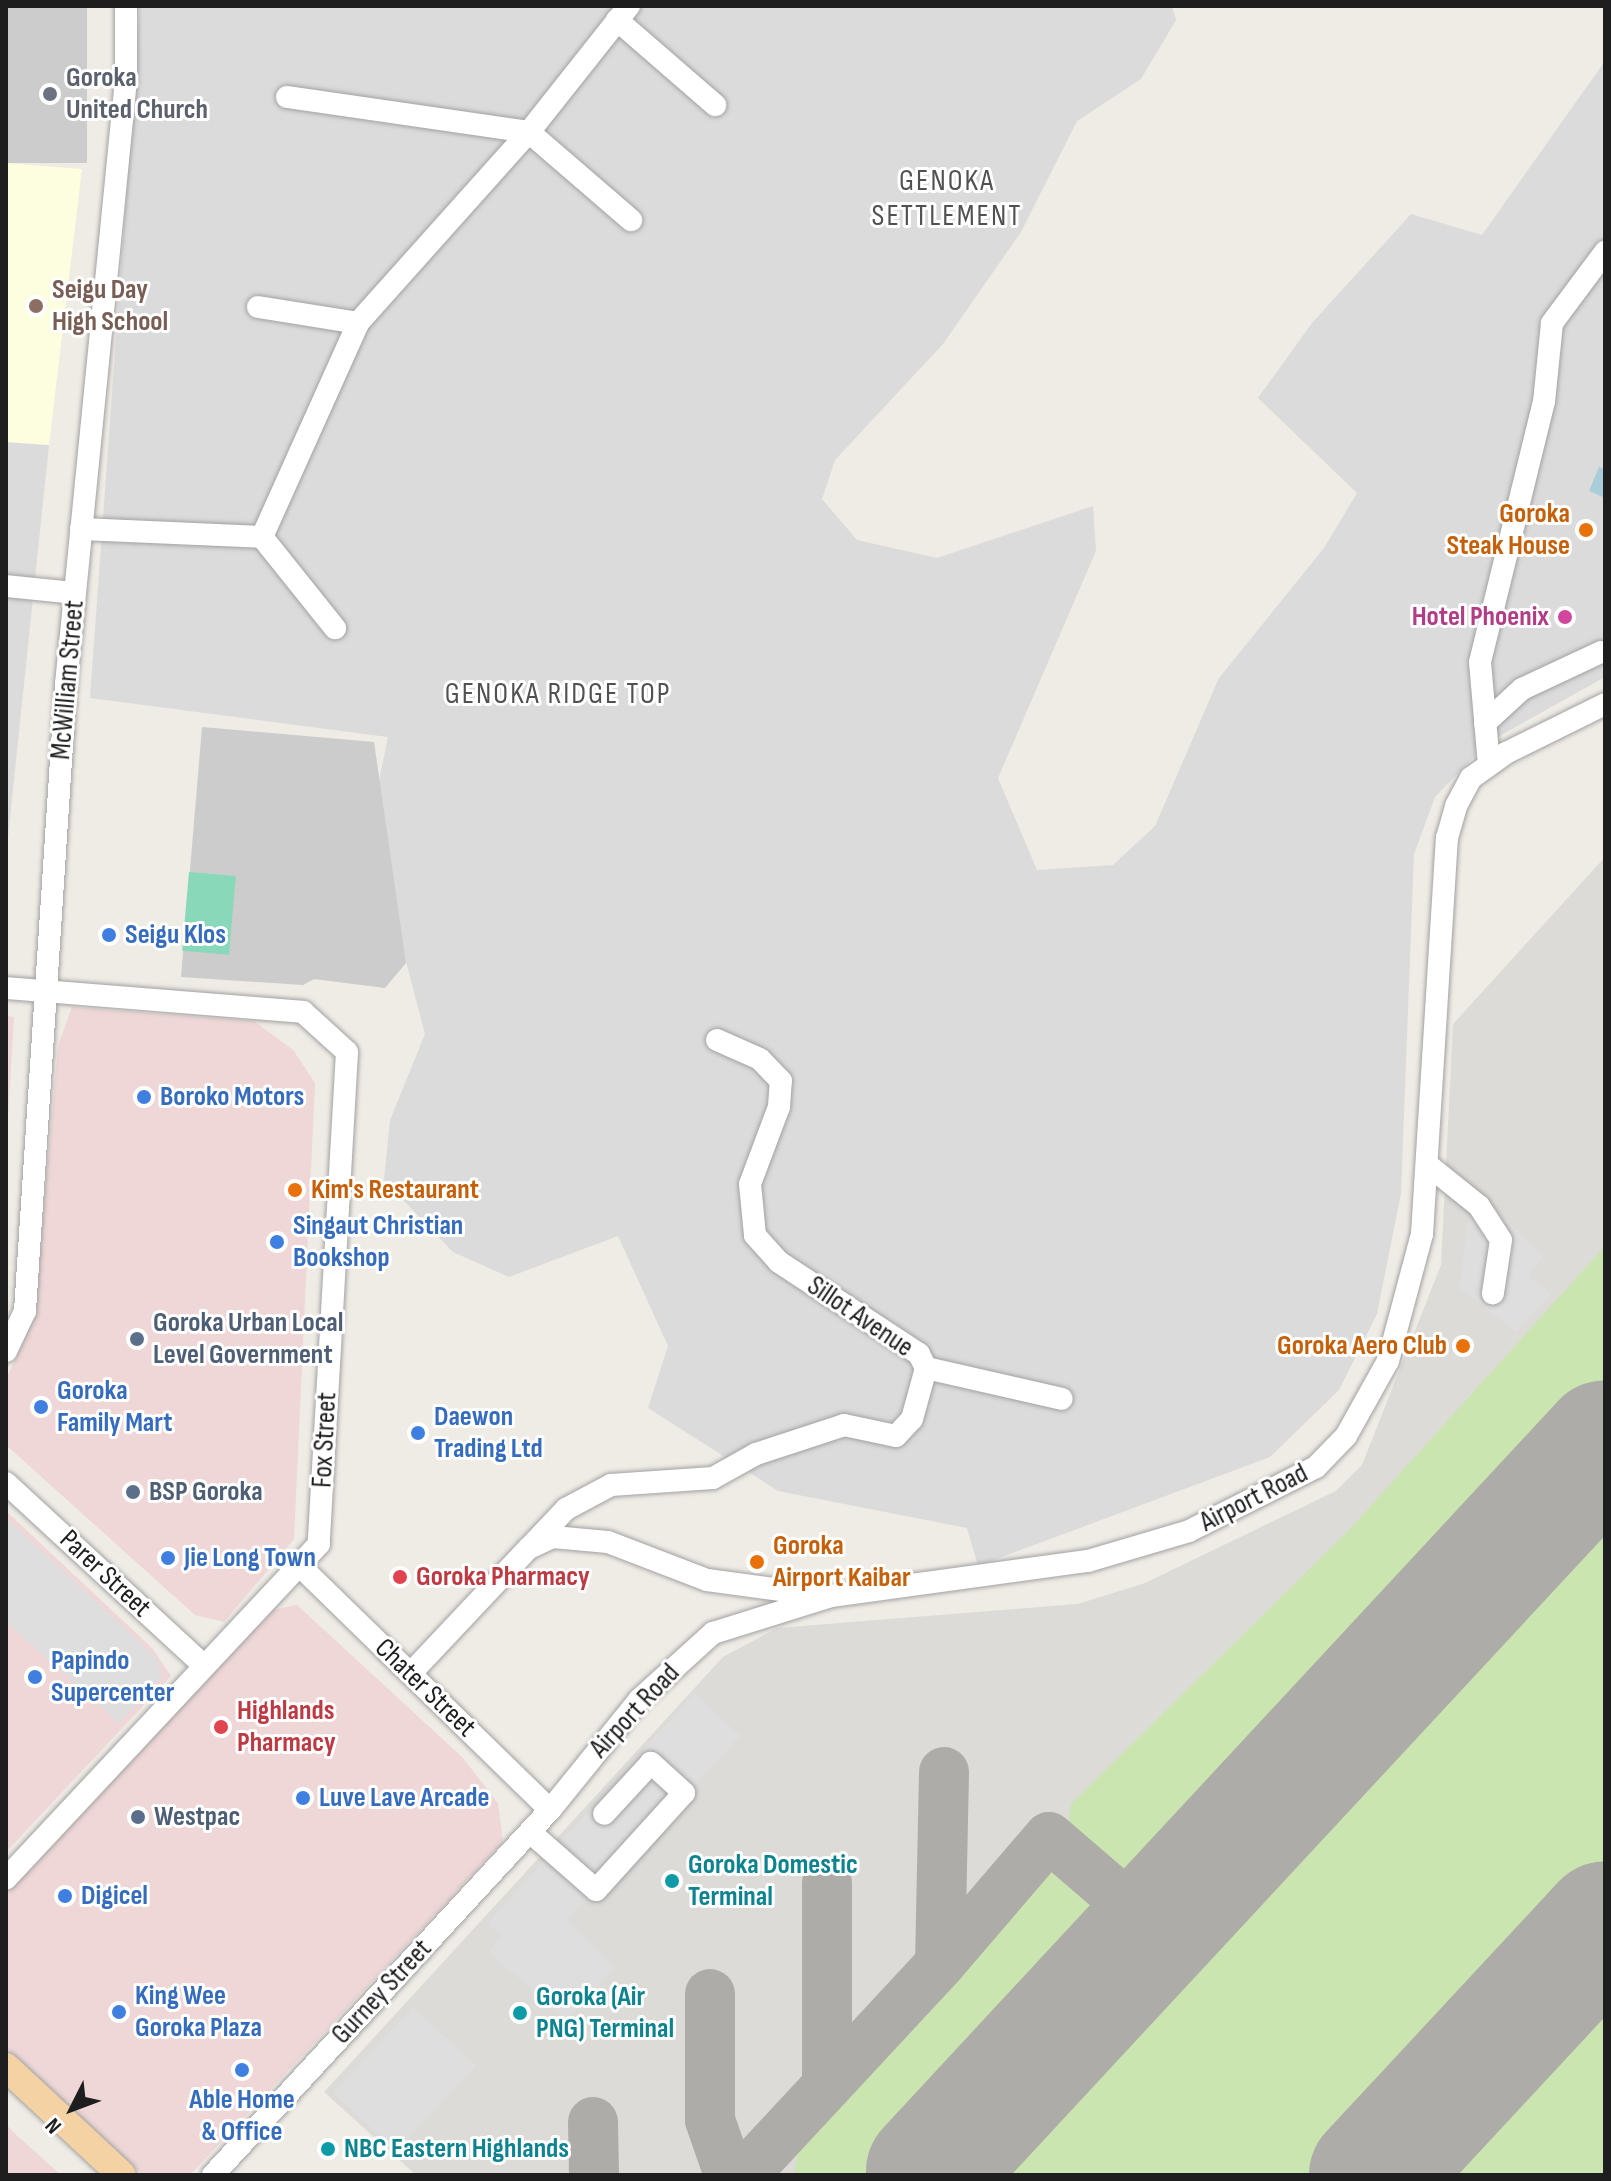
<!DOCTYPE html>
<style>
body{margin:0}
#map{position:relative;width:1611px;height:2181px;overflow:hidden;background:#efebe5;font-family:"Sofia Sans Condensed",sans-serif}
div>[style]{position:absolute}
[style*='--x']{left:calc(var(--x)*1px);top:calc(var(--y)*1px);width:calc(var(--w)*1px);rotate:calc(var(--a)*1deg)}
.residential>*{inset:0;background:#dcdbdb}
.commercial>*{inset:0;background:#eed7d6}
.education>*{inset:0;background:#fdfde0}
.religious>*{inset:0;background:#ccc;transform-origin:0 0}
.airport>*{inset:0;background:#dddbd7}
.grass>*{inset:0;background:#cae5af}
.pitch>*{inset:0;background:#89d8b9;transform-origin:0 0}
.parking>*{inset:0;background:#dedede;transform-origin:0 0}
.water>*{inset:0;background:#a9ced9}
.taxiway>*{height:50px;margin:-25px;padding:0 25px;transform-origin:25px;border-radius:25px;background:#aeaca8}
.runway>*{height:126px;margin:-63px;padding:0 63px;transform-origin:63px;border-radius:63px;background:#aeaca8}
.roads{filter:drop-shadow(0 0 2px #a2a2a2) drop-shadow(0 0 2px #a2a2a2)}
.minor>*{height:22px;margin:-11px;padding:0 11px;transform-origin:11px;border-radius:11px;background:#fff}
.major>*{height:28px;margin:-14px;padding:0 14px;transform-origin:14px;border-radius:14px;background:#f5d2a4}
.dots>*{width:22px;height:22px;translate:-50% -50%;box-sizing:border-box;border:4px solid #fff;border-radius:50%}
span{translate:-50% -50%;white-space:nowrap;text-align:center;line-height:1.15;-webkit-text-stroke:6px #fff;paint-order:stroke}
.worship-label{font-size:28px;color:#5b616d;font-weight:700}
.left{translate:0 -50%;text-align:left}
.education-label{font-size:28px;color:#785e54;font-weight:700}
.food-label{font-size:28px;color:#c56008;font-weight:700}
.right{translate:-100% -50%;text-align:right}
.hotel-label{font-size:28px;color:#b23c85;font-weight:700}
.street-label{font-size:28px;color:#1e1e1e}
.shop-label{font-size:28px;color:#366cbe;font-weight:700}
.service-label{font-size:28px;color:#4e5e75;font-weight:700}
.health-label{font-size:28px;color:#be3a42;font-weight:700}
.culture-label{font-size:28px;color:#0d838f;font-weight:700}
.neighbourhood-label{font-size:30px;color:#515151;letter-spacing:2px}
.frame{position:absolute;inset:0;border:8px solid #1e1e1e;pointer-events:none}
.north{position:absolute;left:32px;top:2069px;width:80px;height:80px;-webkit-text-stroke:6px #fff;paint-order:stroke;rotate:228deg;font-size:22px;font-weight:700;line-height:32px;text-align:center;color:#1e1e1e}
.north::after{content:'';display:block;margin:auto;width:28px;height:36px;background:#1e1e1e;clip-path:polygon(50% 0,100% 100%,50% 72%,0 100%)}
</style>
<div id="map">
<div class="residential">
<div style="clip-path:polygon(140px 6px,1172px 6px,1176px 20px,1141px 79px,1077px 121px,1021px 232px,943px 344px,835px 460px,822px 499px,857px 540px,937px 558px,1093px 506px,1096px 551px,998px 778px,1037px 870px,1113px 865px,1155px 826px,1219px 678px,1324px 548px,1357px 493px,1258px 398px,1312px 323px,1411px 214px,1482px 235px,1605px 61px,1605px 677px,1487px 743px,1435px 797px,1414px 854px,1401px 1193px,1377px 1314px,1339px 1390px,1270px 1457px,978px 1566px,967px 1528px,778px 1491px,648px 1408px,668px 1346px,618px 1236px,509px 1277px,453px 1252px,384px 1180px,390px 1120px,425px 1034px,397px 927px,377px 791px,388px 737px,90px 698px)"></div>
<div style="clip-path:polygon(6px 442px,49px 445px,6px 856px)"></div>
</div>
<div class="commercial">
<div style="clip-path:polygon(72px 1007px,254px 1021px,293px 1050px,315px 1083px,294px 1539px,224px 1622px,195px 1615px,6px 1445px,6px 1379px,34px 1319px,58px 1046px)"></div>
<div style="clip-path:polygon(6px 1016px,14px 1017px,6px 1150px)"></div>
<div style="clip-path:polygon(6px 1511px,152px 1648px,171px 1676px,6px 1852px)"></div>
<div style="clip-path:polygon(297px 1605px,462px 1757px,498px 1803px,503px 1842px,190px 2175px,143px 2175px,6px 2048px,6px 1894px,267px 1611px)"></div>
<div style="clip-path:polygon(6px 2124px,13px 2132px,61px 2175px,6px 2175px)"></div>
</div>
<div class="education">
<div style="clip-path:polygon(6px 163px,82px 169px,49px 445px,6px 442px)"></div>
</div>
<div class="religious">
<div style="left:6px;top:6px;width:81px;height:157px"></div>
<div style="clip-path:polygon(202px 727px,374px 742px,406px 963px,385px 988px,314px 979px,303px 985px,181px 977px)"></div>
</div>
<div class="airport">
<div style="clip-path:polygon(1605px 857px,1605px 2175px,416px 2175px,324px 2092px,723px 1657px,777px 1628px,1078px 1604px,1145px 1583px,1336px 1491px,1362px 1465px,1441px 1265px,1453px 1024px)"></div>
</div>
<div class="grass">
<div style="clip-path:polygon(1605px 1246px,1605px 1409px,1178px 1875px,1136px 1887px,1082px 1843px,1068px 1824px,1071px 1804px,1348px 1531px)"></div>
<div style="clip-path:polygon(1605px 1482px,1605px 1873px,1323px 2175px,954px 2175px)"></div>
<div style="clip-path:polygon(1050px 1857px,1111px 1906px,1125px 1926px,1119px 1939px,900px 2175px,794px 2175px,801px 2134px)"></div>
<div style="clip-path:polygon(1605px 1993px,1605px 2175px,1436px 2175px)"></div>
</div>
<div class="pitch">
<div style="left:189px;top:872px;width:47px;height:79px;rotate:5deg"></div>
</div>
<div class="parking">
<div style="clip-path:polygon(1473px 1188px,1543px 1256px,1529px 1276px,1551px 1294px,1516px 1332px,1459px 1288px)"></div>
<div style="clip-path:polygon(6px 1518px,157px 1658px,162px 1676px,119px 1723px,6px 1622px)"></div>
<div style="clip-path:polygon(695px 1693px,740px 1736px,567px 1920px,615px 1968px,566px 2020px,489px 1952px,501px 1936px,488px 1923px)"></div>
<div style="left:413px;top:2007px;width:86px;height:117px;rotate:43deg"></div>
</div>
<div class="water">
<div style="clip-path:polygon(1599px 467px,1605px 470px,1605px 498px,1589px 491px)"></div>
</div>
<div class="taxiway">
<div style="--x:940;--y:1964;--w:167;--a:-49.4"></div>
<div style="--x:1049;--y:1837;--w:141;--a:40.7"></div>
<div style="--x:710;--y:1994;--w:126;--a:90"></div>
<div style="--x:710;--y:2120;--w:58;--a:70.9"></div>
<div style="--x:827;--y:2080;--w:197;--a:-90"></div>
<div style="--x:593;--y:2122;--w:53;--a:88.9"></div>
<div style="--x:744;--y:2175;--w:288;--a:-47.1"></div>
<div style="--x:940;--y:1964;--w:192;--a:-88.8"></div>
<div style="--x:925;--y:2175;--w:6;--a:-45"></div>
</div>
<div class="runway">
<div style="--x:929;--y:2171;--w:993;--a:-47.12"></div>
<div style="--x:1372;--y:2175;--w:342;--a:-47.1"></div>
</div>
<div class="roads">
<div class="minor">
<div style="--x:617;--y:20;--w:130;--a:40.9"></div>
<div style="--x:287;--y:97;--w:245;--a:8.2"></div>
<div style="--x:529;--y:132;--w:135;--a:40.8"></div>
<div style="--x:258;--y:307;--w:101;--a:9.1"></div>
<div style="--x:81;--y:529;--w:181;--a:2.5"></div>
<div style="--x:262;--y:537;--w:235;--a:-65.8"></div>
<div style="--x:358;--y:323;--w:256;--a:-48.2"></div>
<div style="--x:529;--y:132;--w:161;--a:-51.6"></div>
<div style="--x:262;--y:537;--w:117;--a:51.3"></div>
<div style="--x:6;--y:586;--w:69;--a:5.8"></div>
<div style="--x:1485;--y:723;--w:50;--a:-42.6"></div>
<div style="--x:1522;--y:689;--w:87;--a:-25.1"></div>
<div style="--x:1489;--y:765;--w:103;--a:-95"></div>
<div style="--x:1480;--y:662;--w:268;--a:-76.2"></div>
<div style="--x:1544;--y:402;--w:79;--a:-84.2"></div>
<div style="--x:1552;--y:323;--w:89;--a:-53.3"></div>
<div style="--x:6;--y:988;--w:298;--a:4.6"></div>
<div style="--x:303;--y:1012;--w:59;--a:42.3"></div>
<div style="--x:347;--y:1052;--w:493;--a:93.3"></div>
<div style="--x:319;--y:1544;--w:458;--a:133.1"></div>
<div style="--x:1428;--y:1165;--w:65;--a:38.8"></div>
<div style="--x:1479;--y:1206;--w:40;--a:57.1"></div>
<div style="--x:1501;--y:1240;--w:54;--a:98.6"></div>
<div style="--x:6;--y:1351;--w:44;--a:-64.6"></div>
<div style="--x:25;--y:1311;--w:628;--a:-86.26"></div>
<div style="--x:66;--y:684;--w:607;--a:-84.33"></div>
<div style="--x:126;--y:80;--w:74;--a:-90"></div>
<div style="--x:926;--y:1368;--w:139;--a:12.8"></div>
<div style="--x:6;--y:1483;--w:268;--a:42.7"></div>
<div style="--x:529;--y:1548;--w:54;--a:-46.5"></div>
<div style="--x:566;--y:1509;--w:51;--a:-28.1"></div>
<div style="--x:611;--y:1485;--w:102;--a:-3.9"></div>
<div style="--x:713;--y:1478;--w:49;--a:-29.2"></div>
<div style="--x:756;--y:1454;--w:93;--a:-18.2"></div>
<div style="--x:844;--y:1425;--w:53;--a:11.9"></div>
<div style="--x:896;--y:1436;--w:23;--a:-47"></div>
<div style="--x:912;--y:1419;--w:53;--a:-74.6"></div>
<div style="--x:926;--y:1368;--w:16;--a:-117"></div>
<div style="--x:919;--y:1354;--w:168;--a:-146.7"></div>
<div style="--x:779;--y:1262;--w:36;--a:-132"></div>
<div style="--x:755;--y:1235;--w:51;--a:-95.6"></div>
<div style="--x:750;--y:1184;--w:82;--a:-69.4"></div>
<div style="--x:779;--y:1107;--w:26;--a:-86"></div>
<div style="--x:781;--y:1081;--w:30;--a:-134"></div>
<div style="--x:760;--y:1059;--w:47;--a:-156.2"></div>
<div style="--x:300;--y:1566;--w:349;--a:44.3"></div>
<div style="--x:411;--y:1673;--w:172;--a:-46.7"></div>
<div style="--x:529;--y:1548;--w:26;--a:-25"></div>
<div style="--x:553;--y:1537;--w:55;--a:5.2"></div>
<div style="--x:608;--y:1542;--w:106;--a:21"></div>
<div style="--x:707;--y:1580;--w:112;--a:7.7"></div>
<div style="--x:530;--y:1832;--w:88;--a:41.3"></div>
<div style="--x:596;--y:1890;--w:131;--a:-47.8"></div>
<div style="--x:684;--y:1793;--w:45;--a:-137.7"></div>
<div style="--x:651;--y:1763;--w:69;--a:132.7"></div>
<div style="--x:213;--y:2175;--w:497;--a:-47.3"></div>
<div style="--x:550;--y:1810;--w:141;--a:-51"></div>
<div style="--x:639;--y:1700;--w:100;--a:-42.2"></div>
<div style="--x:713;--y:1633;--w:124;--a:-17.4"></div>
<div style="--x:831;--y:1596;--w:259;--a:-7.8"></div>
<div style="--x:1088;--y:1561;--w:105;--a:-16.5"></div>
<div style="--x:1189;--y:1531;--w:142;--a:-26.7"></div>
<div style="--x:1316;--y:1467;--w:43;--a:-45.9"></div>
<div style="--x:1346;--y:1436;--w:86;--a:-60.8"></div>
<div style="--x:1388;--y:1361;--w:131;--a:-75"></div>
<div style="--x:1422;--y:1234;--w:397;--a:-86.4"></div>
<div style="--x:1447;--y:838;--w:33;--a:-74"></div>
<div style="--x:1456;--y:806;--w:32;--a:-62"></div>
<div style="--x:1471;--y:778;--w:43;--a:-35.5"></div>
<div style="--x:1506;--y:753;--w:110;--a:-26.3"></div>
</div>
<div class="major">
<div style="--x:6;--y:2067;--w:158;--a:43"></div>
</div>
</div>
<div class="dots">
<div style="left:50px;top:94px;background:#6b7280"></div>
<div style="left:36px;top:306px;background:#8d6e63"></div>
<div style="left:1586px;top:530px;background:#e8710a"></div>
<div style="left:1565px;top:617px;background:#d1479c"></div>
<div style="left:109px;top:935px;background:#3f7fe0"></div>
<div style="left:144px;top:1097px;background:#3f7fe0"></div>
<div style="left:295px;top:1190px;background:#e8710a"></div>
<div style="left:277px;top:1242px;background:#3f7fe0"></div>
<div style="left:137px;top:1339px;background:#5c6f8a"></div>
<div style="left:1463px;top:1346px;background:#e8710a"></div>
<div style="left:41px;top:1407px;background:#3f7fe0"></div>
<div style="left:418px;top:1433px;background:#3f7fe0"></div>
<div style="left:133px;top:1492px;background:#5c6f8a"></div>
<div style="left:168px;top:1558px;background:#3f7fe0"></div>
<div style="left:757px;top:1562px;background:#e8710a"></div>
<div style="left:400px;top:1577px;background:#e0444e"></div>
<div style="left:35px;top:1677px;background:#3f7fe0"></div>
<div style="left:221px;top:1727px;background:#e0444e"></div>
<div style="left:303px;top:1798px;background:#3f7fe0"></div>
<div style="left:138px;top:1817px;background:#5c6f8a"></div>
<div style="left:672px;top:1881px;background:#0f9aa8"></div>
<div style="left:65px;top:1896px;background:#3f7fe0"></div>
<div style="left:119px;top:2012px;background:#3f7fe0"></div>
<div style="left:520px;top:2013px;background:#0f9aa8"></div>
<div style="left:242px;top:2070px;background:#3f7fe0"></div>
<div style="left:328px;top:2149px;background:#0f9aa8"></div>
</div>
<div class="worship-label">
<span class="left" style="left:66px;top:94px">Goroka<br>United Church</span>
</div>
<div class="education-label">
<span class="left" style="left:52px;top:306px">Seigu Day<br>High School</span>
</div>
<div class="food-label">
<span class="right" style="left:1570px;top:530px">Goroka<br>Steak House</span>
<span class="left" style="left:311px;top:1190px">Kim's Restaurant</span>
<span class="right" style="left:1447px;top:1346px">Goroka Aero Club</span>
<span class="left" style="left:773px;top:1562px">Goroka<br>Airport Kaibar</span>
</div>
<div class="hotel-label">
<span class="right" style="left:1549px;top:617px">Hotel Phoenix</span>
</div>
<div class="street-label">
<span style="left:68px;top:680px;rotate:-85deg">McWilliam Street</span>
<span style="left:860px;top:1317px;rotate:34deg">Sillot Avenue</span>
<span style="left:325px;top:1440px;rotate:-87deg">Fox Street</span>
<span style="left:1254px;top:1498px;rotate:-27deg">Airport Road</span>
<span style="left:105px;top:1574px;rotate:43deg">Parer Street</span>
<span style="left:425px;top:1688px;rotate:44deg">Chater Street</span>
<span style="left:635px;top:1711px;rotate:-47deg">Airport Road</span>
<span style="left:382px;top:1992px;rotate:-47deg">Gurney Street</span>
</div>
<div class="shop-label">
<span class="left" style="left:125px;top:935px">Seigu Klos</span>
<span class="left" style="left:160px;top:1097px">Boroko Motors</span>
<span class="left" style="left:293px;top:1242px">Singaut Christian<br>Bookshop</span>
<span class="left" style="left:57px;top:1407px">Goroka<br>Family Mart</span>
<span class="left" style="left:434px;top:1433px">Daewon<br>Trading Ltd</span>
<span class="left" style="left:184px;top:1558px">Jie Long Town</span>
<span class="left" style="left:51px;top:1677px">Papindo<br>Supercenter</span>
<span class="left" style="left:319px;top:1798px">Luve Lave Arcade</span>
<span class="left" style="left:81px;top:1896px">Digicel</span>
<span class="left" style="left:135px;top:2012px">King Wee<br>Goroka Plaza</span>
<span style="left:242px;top:2116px">Able Home<br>&amp; Office</span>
</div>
<div class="service-label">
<span class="left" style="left:153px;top:1339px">Goroka Urban Local<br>Level Government</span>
<span class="left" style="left:149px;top:1492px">BSP Goroka</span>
<span class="left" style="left:154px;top:1817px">Westpac</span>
</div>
<div class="health-label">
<span class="left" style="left:416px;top:1577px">Goroka Pharmacy</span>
<span class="left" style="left:237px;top:1727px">Highlands<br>Pharmacy</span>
</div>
<div class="culture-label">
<span class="left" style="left:688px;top:1881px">Goroka Domestic<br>Terminal</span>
<span class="left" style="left:536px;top:2013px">Goroka (Air<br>PNG) Terminal</span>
<span class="left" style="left:344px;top:2149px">NBC Eastern Highlands</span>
</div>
<div class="neighbourhood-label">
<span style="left:947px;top:198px">GENOKA<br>SETTLEMENT</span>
<span style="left:558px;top:694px">GENOKA RIDGE TOP</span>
</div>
<div class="frame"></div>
<div class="north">N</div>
</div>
